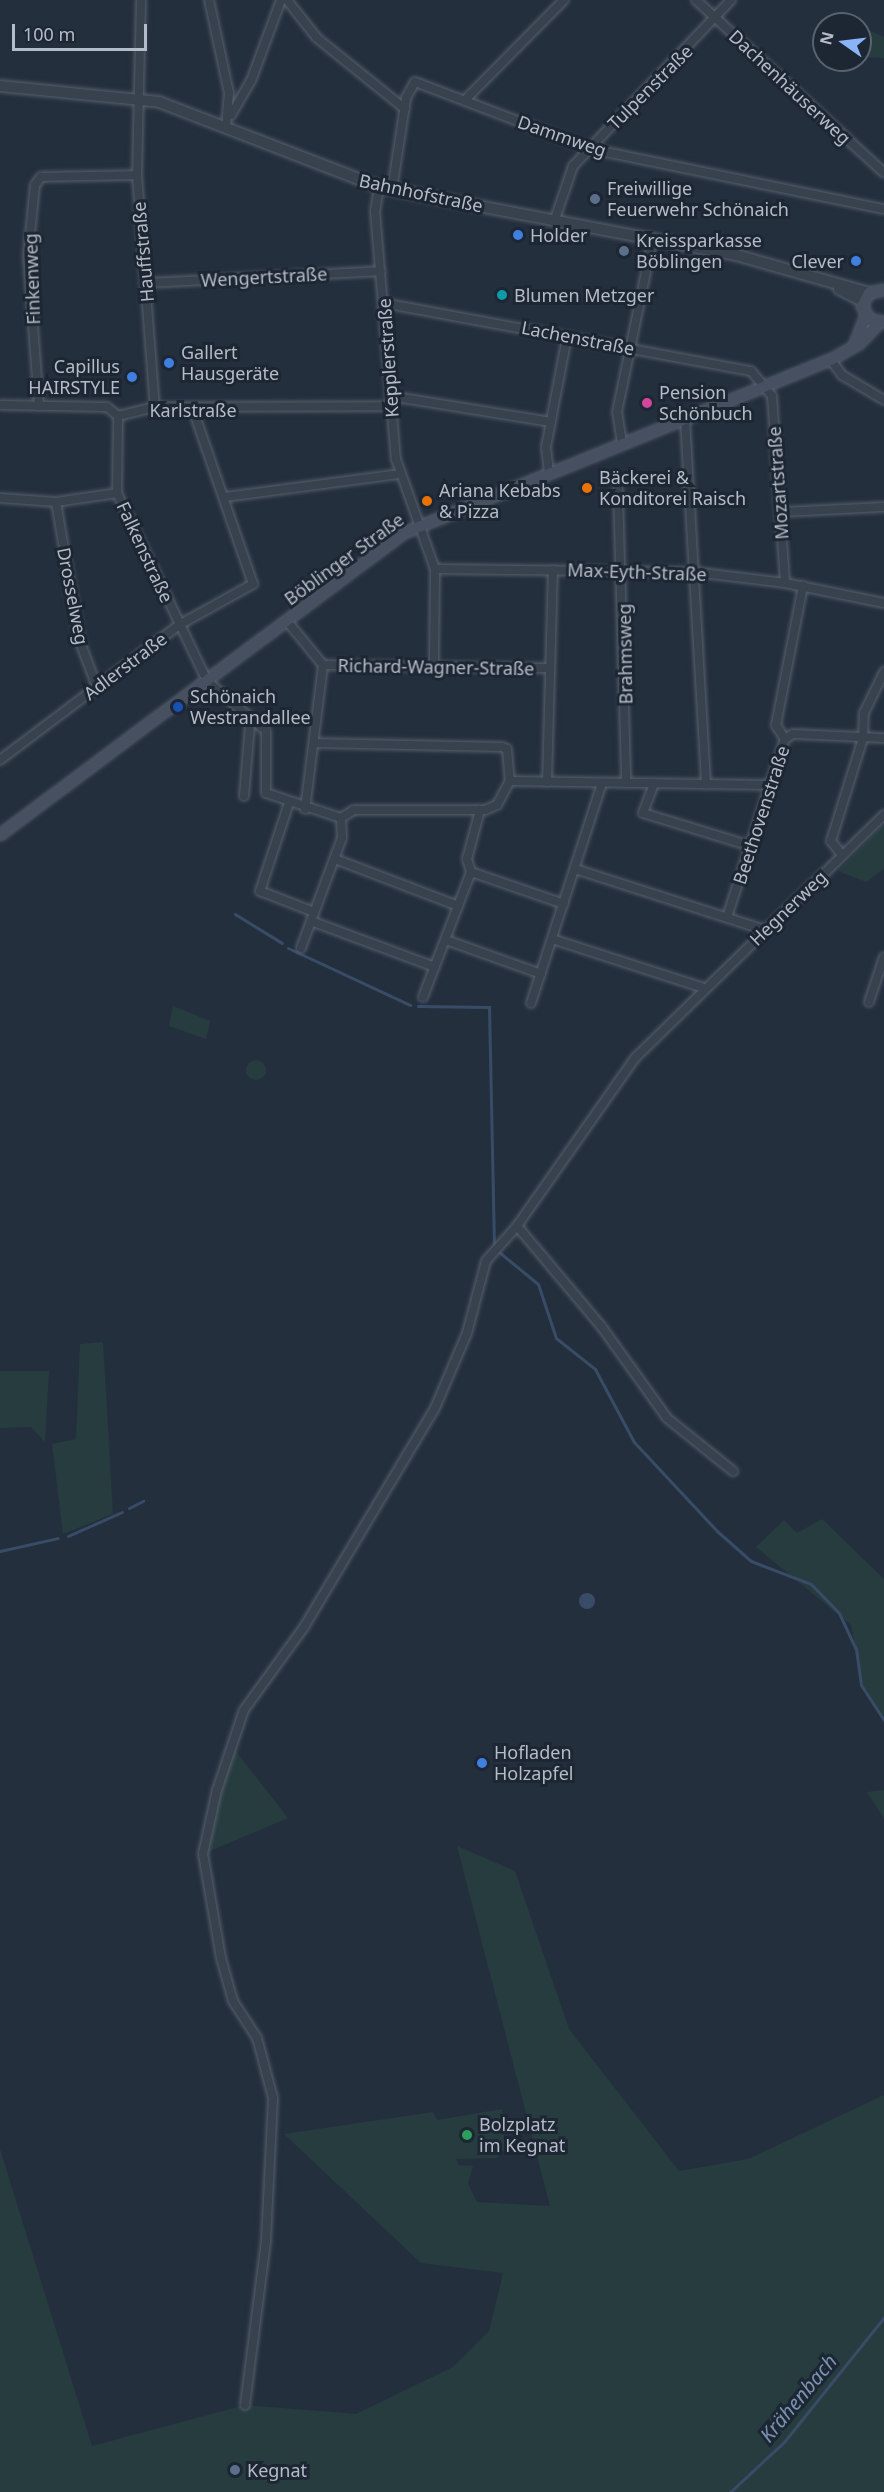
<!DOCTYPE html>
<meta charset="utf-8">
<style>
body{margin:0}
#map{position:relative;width:884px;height:2492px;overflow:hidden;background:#242f3e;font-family:"Noto Sans",sans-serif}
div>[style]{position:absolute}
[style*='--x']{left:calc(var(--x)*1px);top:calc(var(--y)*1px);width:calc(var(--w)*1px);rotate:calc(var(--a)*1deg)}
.green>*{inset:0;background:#263c3f}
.round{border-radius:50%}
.water>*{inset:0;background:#394c67}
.stream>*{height:3px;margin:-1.5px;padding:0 1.5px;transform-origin:1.5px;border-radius:1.5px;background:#394c67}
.roads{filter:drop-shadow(0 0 2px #565f6c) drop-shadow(0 0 2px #565f6c)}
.minor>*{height:8px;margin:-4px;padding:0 4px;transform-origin:4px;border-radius:4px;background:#38414e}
.tertiary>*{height:10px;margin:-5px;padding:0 5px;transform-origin:5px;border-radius:5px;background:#38414e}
.secondary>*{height:10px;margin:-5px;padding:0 5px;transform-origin:5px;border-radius:5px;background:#465061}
.dots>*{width:16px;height:16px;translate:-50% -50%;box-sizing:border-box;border:3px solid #1d2633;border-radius:50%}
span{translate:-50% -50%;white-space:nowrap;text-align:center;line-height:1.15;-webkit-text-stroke:6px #1d2633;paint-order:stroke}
.street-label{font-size:18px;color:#b4bcc9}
.poi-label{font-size:18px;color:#b4bcc9}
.left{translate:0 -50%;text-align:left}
.right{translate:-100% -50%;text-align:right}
.water-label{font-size:20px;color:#7c92b1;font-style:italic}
.north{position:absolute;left:812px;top:12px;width:60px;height:60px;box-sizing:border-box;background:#1d2633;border:2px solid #59626f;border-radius:50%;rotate:284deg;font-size:16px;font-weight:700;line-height:24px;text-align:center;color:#b4bcc9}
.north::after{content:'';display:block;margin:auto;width:21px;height:27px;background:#8ab4f8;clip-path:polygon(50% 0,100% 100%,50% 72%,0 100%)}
.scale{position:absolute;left:12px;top:24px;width:135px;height:27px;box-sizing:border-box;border:3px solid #b4bcc9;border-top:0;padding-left:8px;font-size:18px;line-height:21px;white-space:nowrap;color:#b4bcc9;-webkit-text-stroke:4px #1d2633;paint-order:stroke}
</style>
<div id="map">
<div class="green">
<div style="clip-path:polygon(862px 27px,884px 37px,884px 58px,860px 57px)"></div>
<div style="clip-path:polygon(884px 824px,884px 869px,866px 882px,838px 871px)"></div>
<div style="clip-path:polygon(173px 1006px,210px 1021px,206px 1039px,169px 1026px)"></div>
<div class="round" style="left:246px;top:1060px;width:20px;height:20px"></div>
<div style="clip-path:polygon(103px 1342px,113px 1514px,63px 1534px,52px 1444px,76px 1439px,80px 1344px)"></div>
<div style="clip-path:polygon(0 1371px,49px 1371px,45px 1442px,31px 1427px,0 1428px)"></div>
<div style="clip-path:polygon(822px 1519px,884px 1579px,884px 1716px,863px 1687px,851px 1625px,756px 1547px,784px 1520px,797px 1533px)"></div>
<div style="clip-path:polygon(231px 1745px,288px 1818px,203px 1854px)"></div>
<div style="clip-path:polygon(884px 1790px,884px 1819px,867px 1792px)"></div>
<div style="clip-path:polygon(457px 1846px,515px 1871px,569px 2029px,679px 2171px,748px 2159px,884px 2095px,884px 2492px,0 2492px,0 2149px,92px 2446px,245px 2405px,356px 2414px,453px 2367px,489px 2331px,503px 2273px,421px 2263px,284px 2134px,433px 2112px,437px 2120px,502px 2109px,505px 2149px,497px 2158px,456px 2159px,459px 2165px,473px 2166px,468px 2184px,477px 2202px,550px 2206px)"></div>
</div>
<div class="water">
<div class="round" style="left:579px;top:1593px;width:16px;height:16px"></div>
</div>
<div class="stream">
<div style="--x:235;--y:914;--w:55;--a:31.7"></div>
<div style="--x:288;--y:948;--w:135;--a:25"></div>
<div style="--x:418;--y:1006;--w:71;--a:0.8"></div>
<div style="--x:489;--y:1007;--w:237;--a:88.8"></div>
<div style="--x:499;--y:1252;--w:50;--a:39.4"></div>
<div style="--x:538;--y:1284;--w:57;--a:71.6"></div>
<div style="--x:556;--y:1338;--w:50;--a:38.5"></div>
<div style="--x:595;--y:1369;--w:83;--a:61.9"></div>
<div style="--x:634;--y:1442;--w:122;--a:47"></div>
<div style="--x:717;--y:1531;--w:45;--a:41.4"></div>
<div style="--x:751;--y:1561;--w:64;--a:21"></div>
<div style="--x:811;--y:1584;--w:40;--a:46"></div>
<div style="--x:839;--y:1613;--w:40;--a:65"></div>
<div style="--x:856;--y:1649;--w:36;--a:82"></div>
<div style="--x:861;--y:1685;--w:42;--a:56.7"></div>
<div style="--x:129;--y:1508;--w:16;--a:-27"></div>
<div style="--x:68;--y:1536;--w:59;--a:-24"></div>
<div style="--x:0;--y:1551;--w:59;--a:-12.6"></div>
<div style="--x:730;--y:2492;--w:74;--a:-42.8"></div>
<div style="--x:784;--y:2442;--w:160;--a:-51.3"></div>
</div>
<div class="roads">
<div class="minor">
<div style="--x:141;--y:0;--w:175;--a:91.3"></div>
<div style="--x:137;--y:175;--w:233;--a:85.6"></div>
<div style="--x:209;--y:0;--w:95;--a:77.9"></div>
<div style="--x:229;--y:93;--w:33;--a:95"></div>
<div style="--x:287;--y:0;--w:48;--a:51.7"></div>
<div style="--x:317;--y:38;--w:113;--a:38.9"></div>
<div style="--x:696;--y:0;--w:255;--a:42.6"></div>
<div style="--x:465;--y:100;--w:141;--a:-45.3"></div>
<div style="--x:231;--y:115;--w:39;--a:-60"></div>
<div style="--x:251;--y:81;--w:86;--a:-69.7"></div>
<div style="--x:379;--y:187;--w:24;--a:99"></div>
<div style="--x:375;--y:211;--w:249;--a:85.2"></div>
<div style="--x:396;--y:459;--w:117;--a:70.5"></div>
<div style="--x:435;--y:569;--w:259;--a:0.7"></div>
<div style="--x:694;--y:572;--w:92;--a:6.9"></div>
<div style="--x:785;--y:583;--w:101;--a:11.4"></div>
<div style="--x:392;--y:190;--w:93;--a:-81.3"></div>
<div style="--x:406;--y:98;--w:18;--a:-61"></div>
<div style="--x:415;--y:82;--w:188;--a:20.8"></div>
<div style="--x:591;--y:149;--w:299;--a:11.6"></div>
<div style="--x:555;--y:219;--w:56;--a:-71.2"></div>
<div style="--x:573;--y:166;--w:229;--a:-46.4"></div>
<div style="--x:146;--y:283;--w:235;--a:-2.9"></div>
<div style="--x:383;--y:303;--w:374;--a:10.5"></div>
<div style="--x:751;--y:371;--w:33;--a:50"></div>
<div style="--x:772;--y:396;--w:187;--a:86"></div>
<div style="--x:831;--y:360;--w:19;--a:54"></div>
<div style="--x:842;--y:375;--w:49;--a:30.8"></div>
<div style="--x:390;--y:396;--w:163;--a:9.2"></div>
<div style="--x:0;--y:405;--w:107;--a:1.1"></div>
<div style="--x:107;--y:407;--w:14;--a:39"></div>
<div style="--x:118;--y:416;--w:38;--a:-14"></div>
<div style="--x:155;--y:407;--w:235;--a:-0.2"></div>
<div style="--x:39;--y:406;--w:151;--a:-94.2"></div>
<div style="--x:28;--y:255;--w:70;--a:-84.3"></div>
<div style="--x:35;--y:185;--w:10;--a:-53"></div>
<div style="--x:41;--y:177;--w:96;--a:-1.2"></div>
<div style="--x:118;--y:416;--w:77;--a:90.7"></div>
<div style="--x:117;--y:493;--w:208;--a:64.4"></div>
<div style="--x:207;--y:681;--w:77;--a:40.3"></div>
<div style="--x:266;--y:731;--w:62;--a:90"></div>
<div style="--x:266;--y:793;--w:79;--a:18.4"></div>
<div style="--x:341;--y:818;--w:15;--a:-32"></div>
<div style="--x:354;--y:810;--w:131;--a:0"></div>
<div style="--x:485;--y:810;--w:13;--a:-23"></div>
<div style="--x:497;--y:805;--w:27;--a:-62"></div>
<div style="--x:685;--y:419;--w:366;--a:86.7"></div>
<div style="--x:622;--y:443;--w:31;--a:-99"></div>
<div style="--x:617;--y:412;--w:178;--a:-78.3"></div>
<div style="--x:549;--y:472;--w:25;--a:-97"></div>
<div style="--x:546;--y:447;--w:112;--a:-79.2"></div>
<div style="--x:618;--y:489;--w:294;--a:88.4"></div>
<div style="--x:225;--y:497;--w:177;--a:-7.5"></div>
<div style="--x:0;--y:498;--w:56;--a:4.1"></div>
<div style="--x:56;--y:502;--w:62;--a:-8.4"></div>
<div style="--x:56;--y:502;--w:142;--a:80.3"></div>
<div style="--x:80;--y:642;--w:48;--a:69.3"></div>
<div style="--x:781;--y:512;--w:103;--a:-2.8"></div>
<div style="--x:287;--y:621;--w:57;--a:50.7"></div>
<div style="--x:323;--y:665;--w:145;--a:97.1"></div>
<div style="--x:323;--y:665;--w:227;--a:0.8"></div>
<div style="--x:434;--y:666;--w:97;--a:-89.4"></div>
<div style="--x:785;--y:739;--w:17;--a:-123"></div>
<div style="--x:776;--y:725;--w:142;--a:-79"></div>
<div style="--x:314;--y:743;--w:188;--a:1.2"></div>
<div style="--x:502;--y:747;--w:5;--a:22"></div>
<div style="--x:507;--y:749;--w:32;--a:85"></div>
<div style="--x:0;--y:760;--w:224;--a:-37"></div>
<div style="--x:179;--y:625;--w:85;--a:-29"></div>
<div style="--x:253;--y:584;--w:184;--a:-109"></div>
<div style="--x:510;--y:781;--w:259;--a:0.9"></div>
<div style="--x:547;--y:782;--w:212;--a:-88.4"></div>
<div style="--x:654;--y:784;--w:31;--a:111"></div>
<div style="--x:643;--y:813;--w:112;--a:17.1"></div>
<div style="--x:244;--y:796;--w:72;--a:-85.2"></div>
<div style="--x:289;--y:803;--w:93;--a:108.2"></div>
<div style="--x:260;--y:891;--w:58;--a:21.3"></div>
<div style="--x:842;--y:855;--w:18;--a:-128"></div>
<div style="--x:831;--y:841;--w:108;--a:-72.7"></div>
<div style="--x:863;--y:738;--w:25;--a:-88"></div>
<div style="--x:864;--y:713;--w:46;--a:-64"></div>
<div style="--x:335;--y:859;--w:132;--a:20.9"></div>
<div style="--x:575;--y:869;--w:200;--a:17.8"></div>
<div style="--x:471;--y:872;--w:98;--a:19"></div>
<div style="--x:727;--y:917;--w:187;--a:-72"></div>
<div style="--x:785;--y:739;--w:9;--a:-32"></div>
<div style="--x:793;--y:734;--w:91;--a:2.5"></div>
<div style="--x:311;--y:921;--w:132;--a:20.4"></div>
<div style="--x:552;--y:939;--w:160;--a:17.9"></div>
<div style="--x:446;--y:940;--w:101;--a:19.7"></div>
<div style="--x:301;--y:948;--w:117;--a:-69.6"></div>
<div style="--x:342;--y:838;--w:20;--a:-93"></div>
<div style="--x:423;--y:997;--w:134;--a:-69"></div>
<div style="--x:471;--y:872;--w:14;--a:-107"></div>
<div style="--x:467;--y:859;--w:51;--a:-75.1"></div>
<div style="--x:869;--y:1002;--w:47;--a:-71.6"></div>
<div style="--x:531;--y:1003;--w:231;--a:-72.1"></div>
<div style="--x:517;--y:1226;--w:131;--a:50"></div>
<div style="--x:601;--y:1326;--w:113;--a:54.3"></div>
<div style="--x:667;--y:1418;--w:85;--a:38.8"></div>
<div style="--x:245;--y:2405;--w:165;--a:-82.7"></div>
<div style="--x:266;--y:2241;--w:143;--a:-87.2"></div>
<div style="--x:273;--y:2098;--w:62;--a:-104.9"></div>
<div style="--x:257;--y:2038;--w:44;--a:-123"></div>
<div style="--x:233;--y:2001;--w:45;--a:-105.6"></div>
<div style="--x:221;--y:1958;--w:106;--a:-99.8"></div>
<div style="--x:203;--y:1854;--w:66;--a:-77.7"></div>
<div style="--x:217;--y:1790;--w:84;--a:-71.4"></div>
<div style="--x:244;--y:1710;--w:102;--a:-54.1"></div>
<div style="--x:304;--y:1627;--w:255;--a:-59.1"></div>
<div style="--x:435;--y:1408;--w:82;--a:-66.9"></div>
<div style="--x:467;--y:1333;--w:74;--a:-75.2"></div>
<div style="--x:486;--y:1261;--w:47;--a:-48.5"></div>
<div style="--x:517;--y:1226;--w:205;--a:-54.9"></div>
<div style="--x:635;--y:1058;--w:348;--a:-44.3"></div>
</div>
<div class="tertiary">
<div style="--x:0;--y:86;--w:160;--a:5.7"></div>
<div style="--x:159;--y:102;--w:236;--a:21.1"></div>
<div style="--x:379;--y:187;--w:363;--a:10.8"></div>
<div style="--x:736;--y:255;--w:138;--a:15.9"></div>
<div style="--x:839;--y:289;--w:27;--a:27"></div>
</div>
<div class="secondary">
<div style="--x:884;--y:290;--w:15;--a:169"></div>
<div style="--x:869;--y:293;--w:15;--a:118"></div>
<div style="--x:862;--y:306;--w:16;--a:60"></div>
<div style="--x:870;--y:320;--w:14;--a:8"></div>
<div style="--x:855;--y:344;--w:30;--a:-69"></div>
<div style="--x:0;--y:835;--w:504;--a:-36.78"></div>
<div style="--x:404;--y:533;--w:461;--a:-22.1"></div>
<div style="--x:831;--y:360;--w:32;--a:-30"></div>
<div style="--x:859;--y:344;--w:29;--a:-46"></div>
</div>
</div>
<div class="dots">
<div style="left:595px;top:199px;background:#5c6f8a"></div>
<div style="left:518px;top:235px;background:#3f7fe0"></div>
<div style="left:624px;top:251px;background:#5c6f8a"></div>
<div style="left:856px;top:261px;background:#3f7fe0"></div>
<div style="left:502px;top:295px;background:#0f9aa8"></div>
<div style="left:169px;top:363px;background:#3f7fe0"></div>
<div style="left:132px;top:377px;background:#3f7fe0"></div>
<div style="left:647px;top:403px;background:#d1479c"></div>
<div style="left:587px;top:488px;background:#e8710a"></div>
<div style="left:427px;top:501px;background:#e8710a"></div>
<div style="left:178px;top:707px;background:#1a4fb4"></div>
<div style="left:482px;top:1763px;background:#3f7fe0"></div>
<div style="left:467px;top:2135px;background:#2e9e5b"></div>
<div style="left:235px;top:2470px;background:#5c6f8a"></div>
</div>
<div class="street-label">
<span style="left:650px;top:87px;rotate:-45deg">Tulpenstraße</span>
<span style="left:790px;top:87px;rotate:43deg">Dachenhäuserweg</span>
<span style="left:562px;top:136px;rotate:19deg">Dammweg</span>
<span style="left:421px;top:193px;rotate:12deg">Bahnhofstraße</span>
<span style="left:143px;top:252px;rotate:-95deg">Hauffstraße</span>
<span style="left:264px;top:277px;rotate:-3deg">Wengertstraße</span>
<span style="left:32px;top:279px;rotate:-92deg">Finkenweg</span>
<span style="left:578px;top:338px;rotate:11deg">Lachenstraße</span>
<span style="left:388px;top:358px;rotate:-94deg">Kepplerstraße</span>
<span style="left:193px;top:410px">Karlstraße</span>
<span style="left:778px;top:483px;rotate:-94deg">Mozartstraße</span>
<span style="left:145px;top:552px;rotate:65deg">Falkenstraße</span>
<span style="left:344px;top:559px;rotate:-36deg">Böblinger Straße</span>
<span style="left:637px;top:572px;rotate:2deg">Max-Eyth-Straße</span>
<span style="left:73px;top:596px;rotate:79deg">Drosselweg</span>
<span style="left:625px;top:654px;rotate:-91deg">Brahmsweg</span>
<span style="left:125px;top:666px;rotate:-37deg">Adlerstraße</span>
<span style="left:436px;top:667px;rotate:1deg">Richard-Wagner-Straße</span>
<span style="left:761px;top:815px;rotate:-72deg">Beethovenstraße</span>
<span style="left:788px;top:908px;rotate:-44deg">Hegnerweg</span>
</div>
<div class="poi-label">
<span class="left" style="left:607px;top:199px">Freiwillige<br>Feuerwehr Schönaich</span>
<span class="left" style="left:530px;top:235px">Holder</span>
<span class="left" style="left:636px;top:251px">Kreissparkasse<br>Böblingen</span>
<span class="right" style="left:844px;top:261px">Clever</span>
<span class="left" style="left:514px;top:295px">Blumen Metzger</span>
<span class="left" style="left:181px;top:363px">Gallert<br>Hausgeräte</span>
<span class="right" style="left:120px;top:377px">Capillus<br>HAIRSTYLE</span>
<span class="left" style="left:659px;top:403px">Pension<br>Schönbuch</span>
<span class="left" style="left:599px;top:488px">Bäckerei &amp;<br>Konditorei Raisch</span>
<span class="left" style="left:439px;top:501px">Ariana Kebabs<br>&amp; Pizza</span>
<span class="left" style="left:190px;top:707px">Schönaich<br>Westrandallee</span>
<span class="left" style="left:494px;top:1763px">Hofladen<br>Holzapfel</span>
<span class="left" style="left:479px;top:2135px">Bolzplatz<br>im Kegnat</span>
<span class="left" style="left:247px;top:2470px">Kegnat</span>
</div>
<div class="water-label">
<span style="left:798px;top:2398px;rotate:-50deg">Krähenbach</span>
</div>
<div class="north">N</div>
<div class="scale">100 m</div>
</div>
